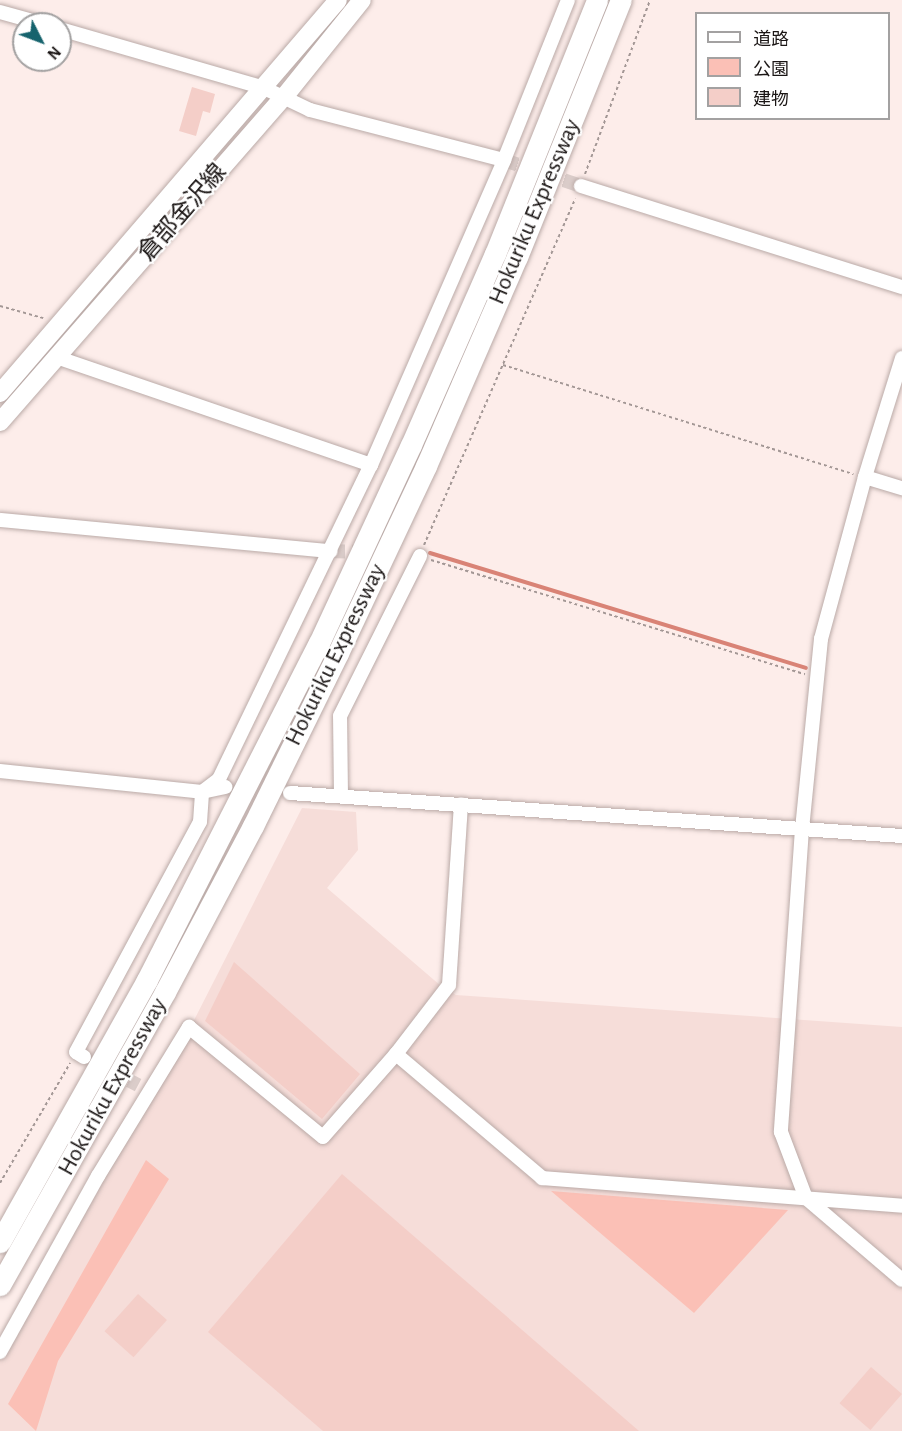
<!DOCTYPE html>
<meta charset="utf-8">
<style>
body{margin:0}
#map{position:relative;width:902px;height:1431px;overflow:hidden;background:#fdedea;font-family:"Alegreya Sans","Noto Sans JP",sans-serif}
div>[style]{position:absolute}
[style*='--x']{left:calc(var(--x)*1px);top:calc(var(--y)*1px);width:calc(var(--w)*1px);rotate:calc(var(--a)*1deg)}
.built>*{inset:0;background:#f6ddd9}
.green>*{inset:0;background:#fbc0b6}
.stream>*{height:4px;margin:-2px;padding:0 2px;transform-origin:2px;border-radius:2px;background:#d98376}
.building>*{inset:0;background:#f4cec8;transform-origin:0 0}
.minor-tunnel>*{height:14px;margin-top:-7px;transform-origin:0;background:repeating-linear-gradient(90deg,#dbcdca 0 14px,transparent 0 21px)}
.path>*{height:2px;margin-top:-1px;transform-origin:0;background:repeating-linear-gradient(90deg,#a39795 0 3px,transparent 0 6px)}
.roads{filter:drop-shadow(0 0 2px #baaaa7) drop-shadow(0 0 2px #baaaa7)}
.minor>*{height:14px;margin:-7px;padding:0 7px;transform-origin:7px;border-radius:7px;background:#fff}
.major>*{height:18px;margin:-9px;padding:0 9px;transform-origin:9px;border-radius:9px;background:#fff}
.highway>*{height:21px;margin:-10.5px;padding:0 10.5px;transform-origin:10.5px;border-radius:10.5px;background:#fff}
span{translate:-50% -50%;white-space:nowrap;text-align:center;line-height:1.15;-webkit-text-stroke:4.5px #fff;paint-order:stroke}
.street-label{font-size:24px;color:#1a1514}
.legend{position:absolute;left:695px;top:12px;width:195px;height:108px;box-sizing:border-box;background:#fff;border:2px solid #a3a1a1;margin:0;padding:8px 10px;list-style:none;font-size:18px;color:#1a1514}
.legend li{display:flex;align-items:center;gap:12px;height:30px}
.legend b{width:30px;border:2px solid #a3a1a1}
.north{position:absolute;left:12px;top:12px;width:60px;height:60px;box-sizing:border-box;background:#fff;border:2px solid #a3a1a1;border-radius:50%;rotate:132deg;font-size:16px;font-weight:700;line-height:24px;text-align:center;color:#1a1514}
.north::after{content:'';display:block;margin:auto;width:21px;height:27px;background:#16636d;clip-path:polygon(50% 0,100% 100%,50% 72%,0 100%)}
</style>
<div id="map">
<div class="built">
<div style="clip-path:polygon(302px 808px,356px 812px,358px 850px,327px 888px,441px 986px,456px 995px,902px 1027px,902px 1431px,0 1431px,0 1359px,187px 1034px)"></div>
</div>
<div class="green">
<div style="clip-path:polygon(146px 1160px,169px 1179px,58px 1361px,36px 1431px,8px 1404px)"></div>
<div style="clip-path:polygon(551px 1191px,788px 1210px,694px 1313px)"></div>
</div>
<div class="stream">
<div style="--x:430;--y:553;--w:393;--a:17"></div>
</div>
<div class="building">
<div style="clip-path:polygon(192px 87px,215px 94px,210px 113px,203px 111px,196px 136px,179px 131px)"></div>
<div style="clip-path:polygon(234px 962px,360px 1074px,322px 1119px,205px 1021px)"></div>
<div style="clip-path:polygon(342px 1174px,639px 1431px,323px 1431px,208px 1332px)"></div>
<div style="left:138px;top:1294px;width:39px;height:50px;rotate:42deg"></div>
<div style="left:871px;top:1367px;width:41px;height:48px;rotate:41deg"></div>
</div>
<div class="minor-tunnel">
<div style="--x:504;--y:160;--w:81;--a:18.7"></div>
<div style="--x:331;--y:551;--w:36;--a:2"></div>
<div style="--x:92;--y:1061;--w:52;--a:27.6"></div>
</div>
<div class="path">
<div style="--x:585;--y:174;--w:186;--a:-69.5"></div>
<div style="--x:0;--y:306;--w:45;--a:15.6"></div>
<div style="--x:503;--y:365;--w:367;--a:17.3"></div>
<div style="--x:424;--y:545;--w:378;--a:-66.4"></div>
<div style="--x:431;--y:560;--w:391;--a:17"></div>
<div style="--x:0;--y:1183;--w:139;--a:-59.7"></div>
</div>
<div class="roads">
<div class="minor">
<div style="--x:0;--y:12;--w:45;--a:15.6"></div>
<div style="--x:60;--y:29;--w:212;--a:16.1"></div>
<div style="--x:264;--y:88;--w:51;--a:25.6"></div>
<div style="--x:310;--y:110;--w:200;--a:14.5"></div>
<div style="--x:581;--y:186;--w:337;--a:17.5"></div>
<div style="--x:56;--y:357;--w:333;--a:18.9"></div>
<div style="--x:902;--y:358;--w:125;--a:107.3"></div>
<div style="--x:865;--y:477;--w:168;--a:105.2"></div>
<div style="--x:821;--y:639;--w:191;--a:95.7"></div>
<div style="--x:802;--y:829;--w:304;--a:94"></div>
<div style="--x:781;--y:1132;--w:71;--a:69.3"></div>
<div style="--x:806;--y:1198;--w:126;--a:40.5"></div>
<div style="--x:865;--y:477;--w:39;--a:17"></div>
<div style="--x:0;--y:520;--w:332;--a:5.4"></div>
<div style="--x:0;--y:771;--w:203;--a:5.9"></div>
<div style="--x:202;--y:792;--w:24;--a:-12"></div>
<div style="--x:290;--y:793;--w:614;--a:4.02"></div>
<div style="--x:341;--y:795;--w:79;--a:-90.7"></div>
<div style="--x:340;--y:716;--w:179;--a:-63.4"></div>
<div style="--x:396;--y:1054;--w:192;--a:40.3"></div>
<div style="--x:542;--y:1178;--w:361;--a:4.4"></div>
<div style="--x:84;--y:1057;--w:9;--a:-148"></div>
<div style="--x:76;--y:1052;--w:261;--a:-61.7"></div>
<div style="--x:200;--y:822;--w:30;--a:-86"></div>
<div style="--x:202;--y:792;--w:21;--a:-37"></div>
<div style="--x:219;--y:779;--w:349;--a:-64.2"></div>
<div style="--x:371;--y:465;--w:333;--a:-66.4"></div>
<div style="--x:504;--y:160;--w:172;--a:-68.2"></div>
<div style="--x:0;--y:1352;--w:201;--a:-60.9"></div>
<div style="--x:98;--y:1176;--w:175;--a:-58.6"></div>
<div style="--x:189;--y:1027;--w:173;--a:39.4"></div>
<div style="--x:323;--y:1137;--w:111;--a:-48.7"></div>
<div style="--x:396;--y:1054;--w:87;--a:-52.5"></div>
<div style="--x:449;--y:985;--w:181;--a:-86.2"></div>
</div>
<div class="major">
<div style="--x:0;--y:393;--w:518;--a:-49.3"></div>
<div style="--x:0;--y:422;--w:432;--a:-48.9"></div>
<div style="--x:284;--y:97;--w:124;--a:-51.2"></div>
</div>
<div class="highway">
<div style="--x:0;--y:1242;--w:300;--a:-60.7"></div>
<div style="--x:147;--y:980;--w:378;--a:-63"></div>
<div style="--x:319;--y:643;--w:218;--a:-65.1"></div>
<div style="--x:411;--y:445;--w:209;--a:-66.3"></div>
<div style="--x:495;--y:254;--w:274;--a:-68.1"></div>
<div style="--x:0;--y:1285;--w:336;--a:-60.6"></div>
<div style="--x:165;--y:992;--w:188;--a:-62.1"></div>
<div style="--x:253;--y:826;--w:193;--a:-63.8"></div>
<div style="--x:338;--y:653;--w:207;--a:-64.8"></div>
<div style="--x:426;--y:466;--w:228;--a:-66.5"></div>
<div style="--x:517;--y:257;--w:277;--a:-68"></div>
</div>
</div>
<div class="street-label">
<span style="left:535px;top:212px;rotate:-67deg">Hokuriku Expressway</span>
<span style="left:183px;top:213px;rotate:-49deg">倉部金沢線</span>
<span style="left:336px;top:655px;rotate:-64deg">Hokuriku Expressway</span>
<span style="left:113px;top:1087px;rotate:-61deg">Hokuriku Expressway</span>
</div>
<ul class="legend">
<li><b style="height:8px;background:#fff"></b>道路</li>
<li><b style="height:16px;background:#fbc0b6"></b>公園</li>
<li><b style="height:16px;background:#f4cec8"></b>建物</li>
</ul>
<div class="north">N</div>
</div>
